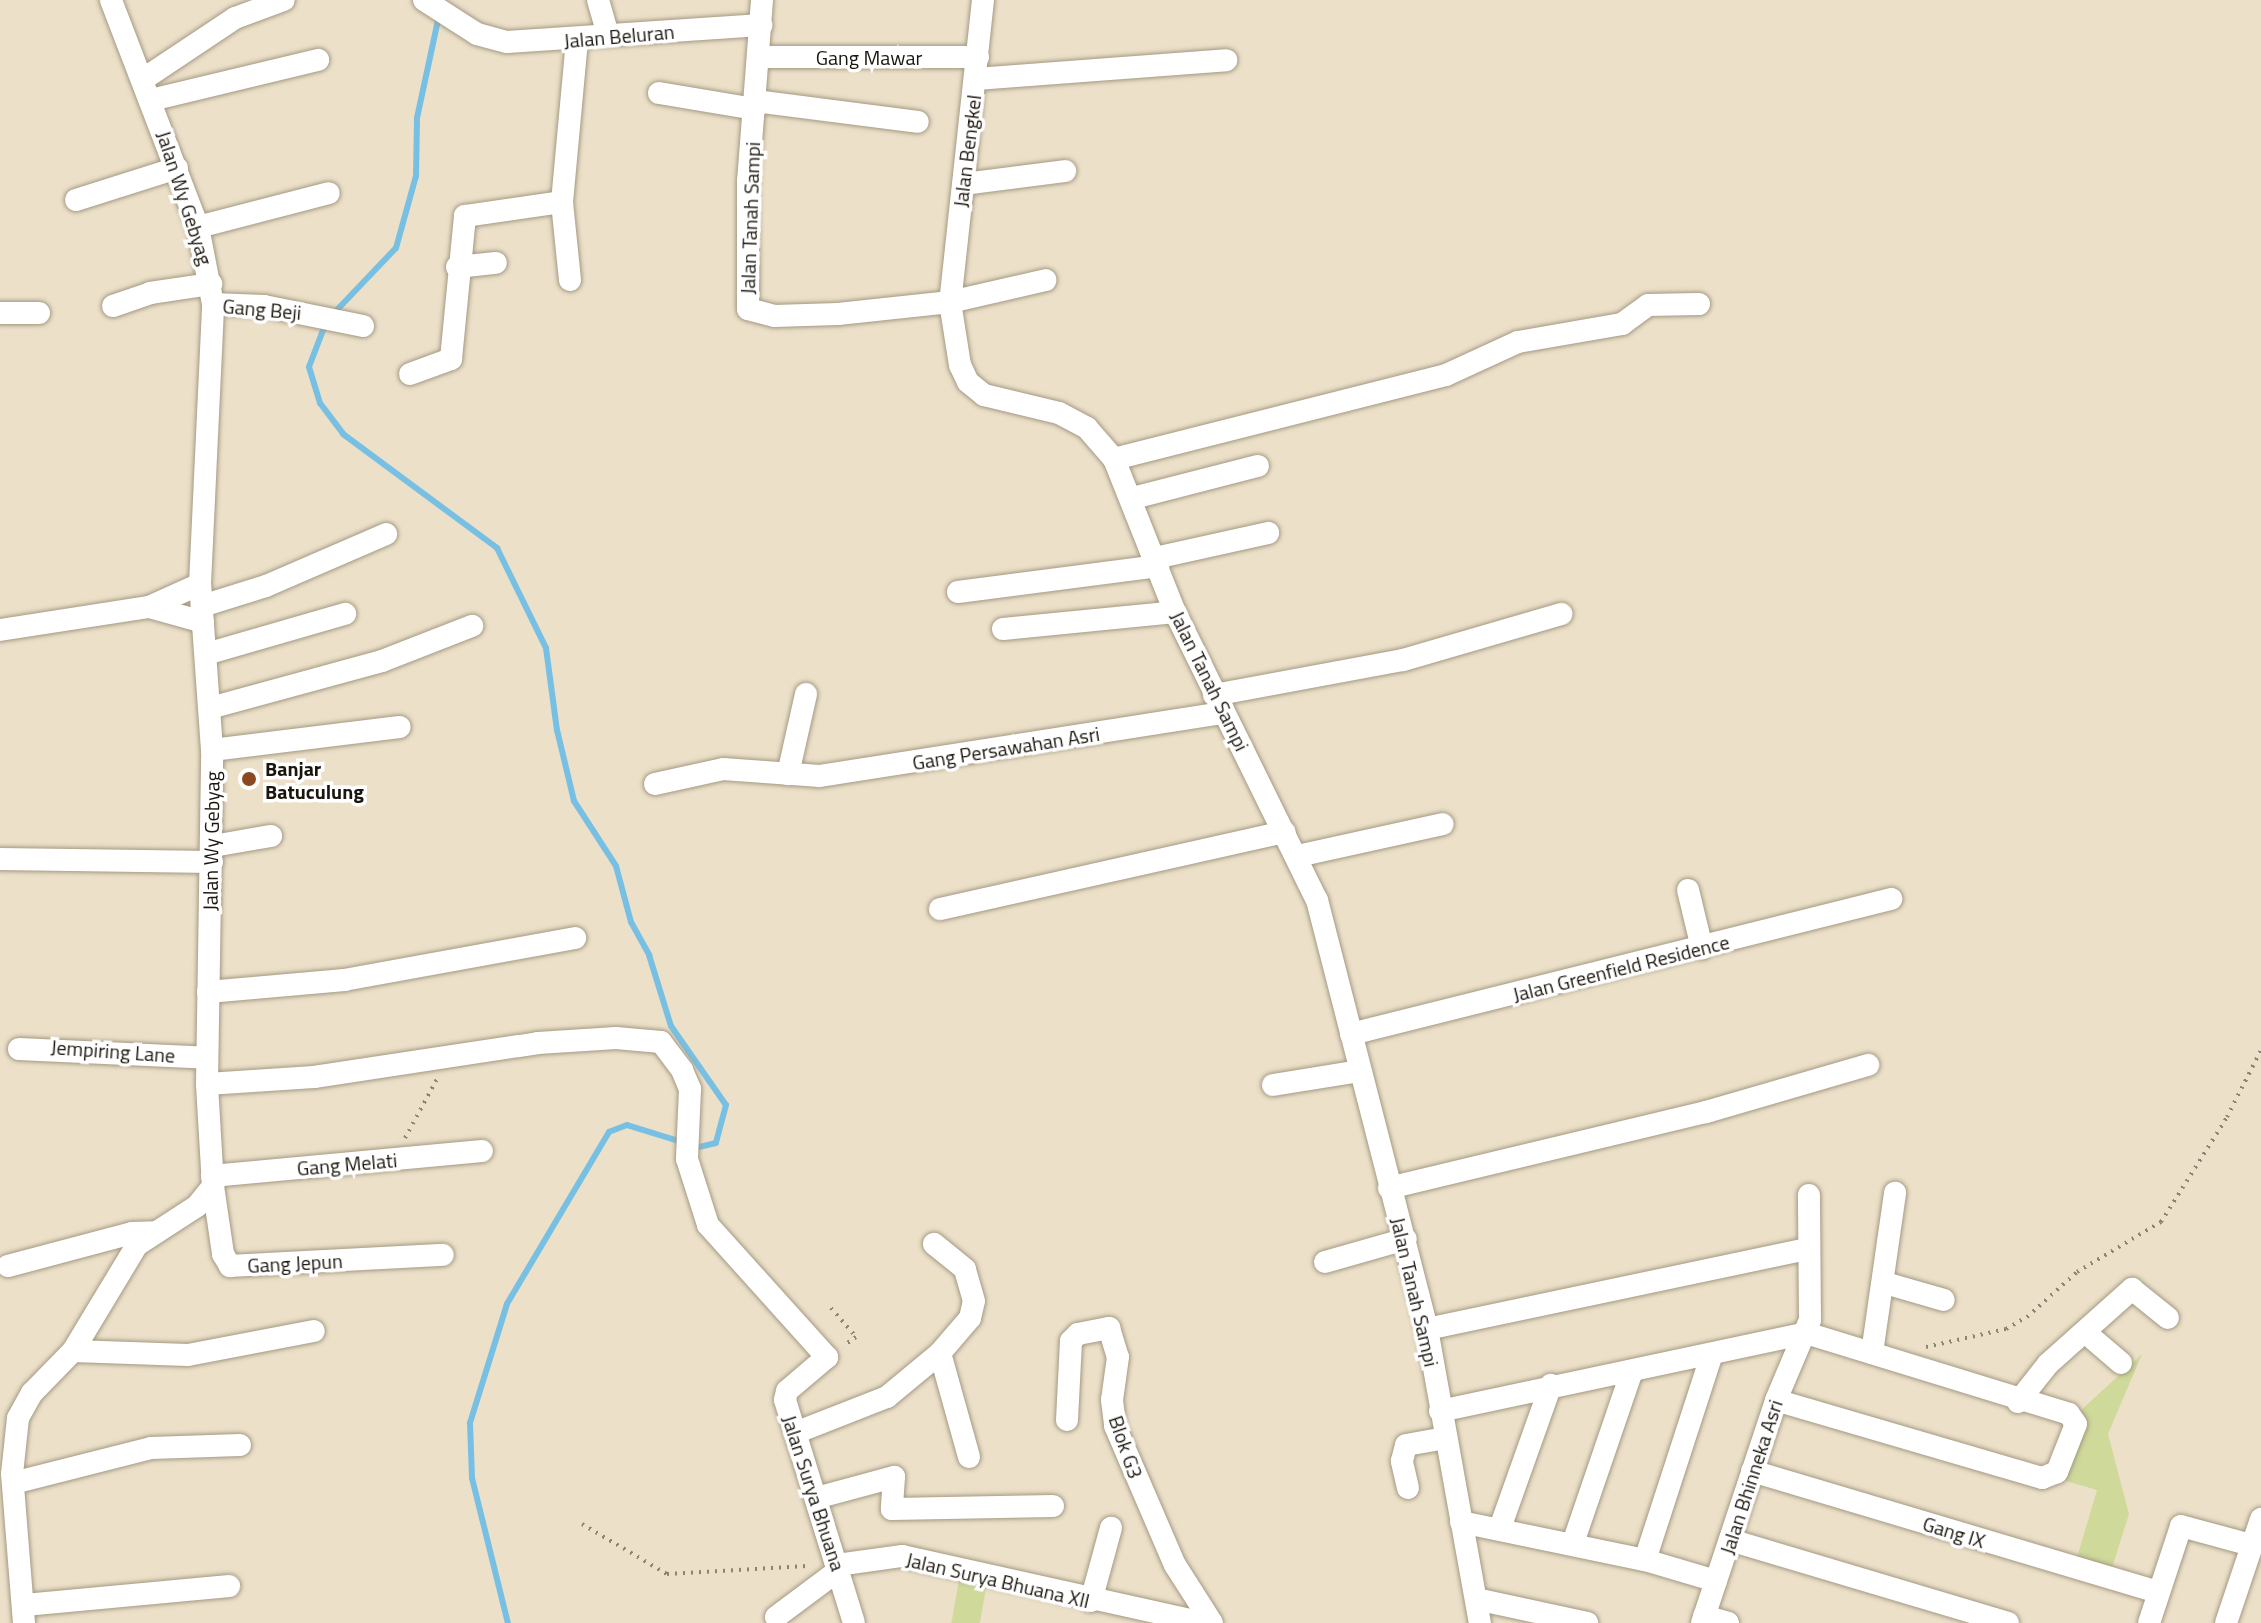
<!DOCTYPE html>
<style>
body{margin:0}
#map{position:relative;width:2261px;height:1623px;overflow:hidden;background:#ece0c9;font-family:"Titillium Web",sans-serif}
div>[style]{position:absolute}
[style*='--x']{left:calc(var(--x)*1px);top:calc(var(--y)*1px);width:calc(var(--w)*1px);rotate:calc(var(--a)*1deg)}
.green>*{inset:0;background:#ced99a;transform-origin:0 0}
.stream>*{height:6px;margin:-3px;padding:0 3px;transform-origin:3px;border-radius:3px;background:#78c0e3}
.path>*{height:4px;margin-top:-2px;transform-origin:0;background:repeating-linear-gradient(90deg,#8b8373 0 2px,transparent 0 8px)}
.roads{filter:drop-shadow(0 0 2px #a49983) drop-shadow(0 0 2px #a49983)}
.minor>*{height:22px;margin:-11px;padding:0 11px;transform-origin:11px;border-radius:11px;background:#fff}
.dots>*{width:22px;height:22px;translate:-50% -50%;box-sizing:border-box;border:4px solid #fff;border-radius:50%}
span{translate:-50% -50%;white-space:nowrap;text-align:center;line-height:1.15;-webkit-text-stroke:7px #fff;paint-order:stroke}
.street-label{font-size:20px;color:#1a160e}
.poi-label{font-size:20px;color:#1a160e;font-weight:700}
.left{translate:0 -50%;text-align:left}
</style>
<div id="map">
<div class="green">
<div style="clip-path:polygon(2142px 1354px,2108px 1434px,2129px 1514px,2111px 1571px,2076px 1561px,2097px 1490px,2059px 1479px,2078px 1413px)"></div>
<div style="left:962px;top:1563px;width:28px;height:61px;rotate:10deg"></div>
</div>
<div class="stream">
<div style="--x:334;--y:313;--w:90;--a:-46.4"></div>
<div style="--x:396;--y:248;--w:75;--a:-74.5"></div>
<div style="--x:416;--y:176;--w:58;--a:-89"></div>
<div style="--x:417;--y:118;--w:105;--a:-77.9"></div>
<div style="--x:325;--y:325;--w:45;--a:110.9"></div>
<div style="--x:309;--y:367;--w:38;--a:73"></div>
<div style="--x:320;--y:403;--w:39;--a:53"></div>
<div style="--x:343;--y:434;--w:192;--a:36.5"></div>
<div style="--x:497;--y:548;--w:111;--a:63.9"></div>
<div style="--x:546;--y:648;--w:83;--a:82.4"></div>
<div style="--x:557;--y:730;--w:73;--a:76.5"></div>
<div style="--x:574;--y:801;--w:77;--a:57.1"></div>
<div style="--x:616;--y:866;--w:58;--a:75"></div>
<div style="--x:631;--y:922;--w:38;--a:61"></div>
<div style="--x:649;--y:955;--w:74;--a:72.8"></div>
<div style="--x:671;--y:1026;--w:96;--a:55.2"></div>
<div style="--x:726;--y:1105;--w:39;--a:105"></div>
<div style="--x:716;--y:1143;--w:18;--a:167"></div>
<div style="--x:698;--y:1147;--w:74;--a:-162.8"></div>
<div style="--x:627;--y:1125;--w:19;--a:159"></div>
<div style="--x:609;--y:1132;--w:200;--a:120.7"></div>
<div style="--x:507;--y:1304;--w:125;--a:107.3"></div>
<div style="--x:470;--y:1423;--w:55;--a:87.9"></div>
<div style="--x:472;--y:1478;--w:149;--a:76.1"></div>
</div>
<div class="path">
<div style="--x:405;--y:1138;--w:67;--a:-61.5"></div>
<div style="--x:831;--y:1308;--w:38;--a:49"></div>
<div style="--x:856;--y:1337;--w:16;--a:145"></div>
<div style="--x:1926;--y:1347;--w:82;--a:-12.7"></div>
<div style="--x:2006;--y:1329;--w:24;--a:-30"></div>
<div style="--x:2027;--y:1317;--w:67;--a:-42"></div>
<div style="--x:2077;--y:1272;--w:98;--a:-30.8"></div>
<div style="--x:2161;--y:1222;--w:124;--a:-57.8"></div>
<div style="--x:2227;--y:1117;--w:75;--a:-63.1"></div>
<div style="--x:582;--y:1524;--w:99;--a:30.5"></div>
<div style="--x:667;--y:1574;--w:140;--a:-3.3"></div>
</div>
<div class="roads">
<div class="minor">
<div style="--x:424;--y:0;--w:63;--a:32.7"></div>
<div style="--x:477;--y:34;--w:31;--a:15"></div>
<div style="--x:507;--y:42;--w:255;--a:-3.8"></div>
<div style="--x:598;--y:0;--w:37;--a:74"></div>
<div style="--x:762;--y:0;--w:182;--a:94.4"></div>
<div style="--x:748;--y:181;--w:128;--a:90"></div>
<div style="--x:748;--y:309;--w:27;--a:15"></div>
<div style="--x:774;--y:316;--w:64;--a:-1.8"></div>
<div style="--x:838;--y:314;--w:113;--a:-6.1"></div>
<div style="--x:950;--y:302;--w:98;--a:-12.9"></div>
<div style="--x:983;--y:0;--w:304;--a:96.2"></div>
<div style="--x:950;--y:302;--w:64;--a:81"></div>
<div style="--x:960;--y:365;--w:19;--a:65"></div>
<div style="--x:968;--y:382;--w:21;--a:39"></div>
<div style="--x:984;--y:395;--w:77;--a:13.5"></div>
<div style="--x:1059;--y:413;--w:32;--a:28"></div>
<div style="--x:1087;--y:428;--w:41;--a:48.9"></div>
<div style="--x:1114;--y:459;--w:165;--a:68.3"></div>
<div style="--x:1175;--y:612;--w:321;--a:63.8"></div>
<div style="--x:1317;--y:900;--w:443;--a:75.6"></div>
<div style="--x:1427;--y:1329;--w:299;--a:79.8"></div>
<div style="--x:761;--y:57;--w:217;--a:0"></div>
<div style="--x:145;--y:78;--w:108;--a:-33.7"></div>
<div style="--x:235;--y:18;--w:52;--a:-20.2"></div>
<div style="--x:976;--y:79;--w:251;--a:-4.3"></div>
<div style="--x:659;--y:93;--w:97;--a:9.5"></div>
<div style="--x:151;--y:100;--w:172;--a:-13.5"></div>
<div style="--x:755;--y:101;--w:164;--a:7.3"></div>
<div style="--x:964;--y:184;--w:102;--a:-7.3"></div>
<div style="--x:76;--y:200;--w:106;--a:-17.6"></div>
<div style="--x:198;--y:227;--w:135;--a:-14.5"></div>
<div style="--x:457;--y:267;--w:39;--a:-6"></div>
<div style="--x:570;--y:280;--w:78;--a:-95.9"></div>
<div style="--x:562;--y:202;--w:164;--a:-84.7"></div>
<div style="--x:213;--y:304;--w:51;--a:2.2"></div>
<div style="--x:264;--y:306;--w:101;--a:11.4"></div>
<div style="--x:113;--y:306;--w:39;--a:-19"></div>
<div style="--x:150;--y:293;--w:62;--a:-8.4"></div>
<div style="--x:0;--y:313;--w:39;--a:0"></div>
<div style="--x:410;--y:374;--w:44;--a:-20.1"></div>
<div style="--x:451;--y:359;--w:144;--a:-84.4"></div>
<div style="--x:465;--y:216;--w:98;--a:-8.2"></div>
<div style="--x:1114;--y:459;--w:342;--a:-14.2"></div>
<div style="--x:1446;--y:375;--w:79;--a:-24.6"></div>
<div style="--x:1518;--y:342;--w:106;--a:-9.8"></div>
<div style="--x:1622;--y:324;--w:32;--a:-36"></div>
<div style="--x:1648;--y:305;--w:51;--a:-1.1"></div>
<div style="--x:1133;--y:498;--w:129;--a:-14.4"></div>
<div style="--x:1155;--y:558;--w:116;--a:-12.5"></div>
<div style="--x:958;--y:592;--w:202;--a:-7.4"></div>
<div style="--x:202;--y:606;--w:67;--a:-17.4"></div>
<div style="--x:266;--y:586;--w:131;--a:-23.4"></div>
<div style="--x:149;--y:607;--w:56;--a:15.5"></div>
<div style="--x:1003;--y:629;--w:173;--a:-5.6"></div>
<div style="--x:0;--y:630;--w:151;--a:-8.8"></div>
<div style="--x:149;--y:607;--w:56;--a:-24.3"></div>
<div style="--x:206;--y:654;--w:145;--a:-16.1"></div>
<div style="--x:1214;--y:695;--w:192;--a:-10.5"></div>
<div style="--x:1403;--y:660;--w:165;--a:-16.2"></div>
<div style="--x:210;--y:708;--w:178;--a:-15.3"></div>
<div style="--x:382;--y:661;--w:97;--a:-21.3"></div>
<div style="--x:212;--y:750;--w:189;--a:-7"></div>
<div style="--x:788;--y:774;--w:82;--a:-77.3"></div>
<div style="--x:655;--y:784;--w:70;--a:-12.4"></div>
<div style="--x:723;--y:769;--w:97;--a:4.1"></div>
<div style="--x:820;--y:776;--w:408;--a:-8.9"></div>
<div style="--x:213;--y:846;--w:59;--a:-9.8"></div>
<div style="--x:1298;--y:856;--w:148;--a:-12.4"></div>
<div style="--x:0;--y:859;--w:212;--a:0.8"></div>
<div style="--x:1688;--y:890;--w:60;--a:76.4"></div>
<div style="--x:940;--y:909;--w:353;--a:-12.6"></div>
<div style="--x:208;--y:992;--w:137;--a:-5"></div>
<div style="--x:344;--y:980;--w:235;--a:-10.3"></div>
<div style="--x:1351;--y:1034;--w:557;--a:-14.04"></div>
<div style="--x:19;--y:1049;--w:188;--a:2.7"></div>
<div style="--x:207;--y:1084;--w:107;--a:-3.7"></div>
<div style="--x:314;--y:1077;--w:227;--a:-8.6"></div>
<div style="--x:538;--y:1043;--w:78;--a:-3.7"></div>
<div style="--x:616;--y:1038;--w:45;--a:5.1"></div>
<div style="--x:661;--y:1042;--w:35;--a:53"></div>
<div style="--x:682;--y:1070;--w:21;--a:67"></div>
<div style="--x:690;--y:1089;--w:70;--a:92.5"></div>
<div style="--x:687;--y:1159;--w:69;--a:72.3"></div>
<div style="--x:708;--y:1225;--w:178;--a:48"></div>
<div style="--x:827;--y:1357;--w:52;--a:139.6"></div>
<div style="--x:787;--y:1391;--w:9;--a:103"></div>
<div style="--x:785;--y:1400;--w:233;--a:72.8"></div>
<div style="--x:1273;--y:1085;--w:87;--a:-9.2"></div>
<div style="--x:212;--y:1176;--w:271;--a:-5.3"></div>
<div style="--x:213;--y:1186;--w:69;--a:81.6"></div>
<div style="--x:223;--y:1254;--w:14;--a:60"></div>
<div style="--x:230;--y:1266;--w:213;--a:-3"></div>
<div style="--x:1389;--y:1188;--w:326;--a:-13.5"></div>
<div style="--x:1706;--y:1112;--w:169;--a:-16.2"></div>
<div style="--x:1325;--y:1262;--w:84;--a:-15.9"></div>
<div style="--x:8;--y:1266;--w:128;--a:-14.9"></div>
<div style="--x:132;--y:1233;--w:24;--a:-2"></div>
<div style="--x:1885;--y:1283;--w:61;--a:16.1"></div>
<div style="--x:1427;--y:1329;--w:387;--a:-11.9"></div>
<div style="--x:2086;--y:1333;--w:46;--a:40.6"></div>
<div style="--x:73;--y:1351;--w:115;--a:2"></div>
<div style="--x:188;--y:1355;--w:128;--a:-10.8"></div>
<div style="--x:940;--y:1353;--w:108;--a:74.4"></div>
<div style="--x:1872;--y:1353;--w:162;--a:-81.8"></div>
<div style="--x:2018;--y:1402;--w:48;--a:-51.7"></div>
<div style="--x:2048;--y:1364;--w:113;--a:-41.8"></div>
<div style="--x:2132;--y:1289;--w:46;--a:38.9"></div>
<div style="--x:1440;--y:1411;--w:374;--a:-12"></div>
<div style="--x:1806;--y:1333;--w:275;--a:17.1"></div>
<div style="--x:2069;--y:1414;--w:12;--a:55"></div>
<div style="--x:2076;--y:1424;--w:52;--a:111.6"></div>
<div style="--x:2057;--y:1472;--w:16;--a:158"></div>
<div style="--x:2042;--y:1478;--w:277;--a:-163.7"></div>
<div style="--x:1067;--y:1420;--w:79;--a:-87.1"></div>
<div style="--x:1071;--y:1341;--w:10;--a:-45"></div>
<div style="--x:1078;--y:1334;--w:32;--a:-11"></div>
<div style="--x:1109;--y:1328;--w:30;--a:73"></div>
<div style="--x:1118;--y:1357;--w:43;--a:97.9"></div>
<div style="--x:1112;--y:1400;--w:26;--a:83"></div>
<div style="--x:1115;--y:1426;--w:151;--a:66.7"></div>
<div style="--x:1175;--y:1565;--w:69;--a:57.5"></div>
<div style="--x:795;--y:1433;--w:99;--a:-21.4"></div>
<div style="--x:887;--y:1397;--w:69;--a:-39.7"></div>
<div style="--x:940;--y:1353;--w:46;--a:-49.4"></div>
<div style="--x:970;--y:1318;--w:17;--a:-77"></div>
<div style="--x:974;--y:1301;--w:33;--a:-106"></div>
<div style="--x:965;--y:1269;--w:40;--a:-141"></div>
<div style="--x:1752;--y:1471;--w:423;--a:16.6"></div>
<div style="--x:13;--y:1483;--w:142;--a:-14.2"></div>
<div style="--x:151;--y:1448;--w:89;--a:-1.9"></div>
<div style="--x:1408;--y:1488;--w:28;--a:-103"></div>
<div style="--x:1402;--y:1461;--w:16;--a:-76"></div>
<div style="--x:1406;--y:1445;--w:41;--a:-9.9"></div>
<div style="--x:816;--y:1498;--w:81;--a:-15.1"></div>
<div style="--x:894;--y:1477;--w:32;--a:94"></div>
<div style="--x:892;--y:1509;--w:161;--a:-1.1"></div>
<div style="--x:1461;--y:1522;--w:188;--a:11.7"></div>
<div style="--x:1645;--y:1560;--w:74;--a:16.5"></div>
<div style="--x:1500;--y:1528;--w:152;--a:-70.4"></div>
<div style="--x:1730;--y:1540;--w:290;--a:16.6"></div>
<div style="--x:1573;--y:1543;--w:182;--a:-71.1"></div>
<div style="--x:1645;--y:1560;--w:213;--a:-72"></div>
<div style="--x:837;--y:1565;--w:66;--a:-7.9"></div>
<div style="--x:902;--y:1556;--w:309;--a:12.5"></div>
<div style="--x:1476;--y:1599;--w:114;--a:12.2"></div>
<div style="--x:1091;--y:1601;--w:76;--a:-74.7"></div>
<div style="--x:25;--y:1605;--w:205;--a:-5.3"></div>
<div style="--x:1704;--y:1616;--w:25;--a:16"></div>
<div style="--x:776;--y:1617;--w:79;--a:-36.7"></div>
<div style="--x:24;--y:1623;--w:149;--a:-94.6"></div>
<div style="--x:12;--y:1474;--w:56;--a:-83.9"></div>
<div style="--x:18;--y:1418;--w:29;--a:-61"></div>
<div style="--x:32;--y:1393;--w:59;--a:-45.7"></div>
<div style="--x:73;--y:1351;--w:124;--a:-58.9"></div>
<div style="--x:137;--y:1245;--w:72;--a:-33"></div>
<div style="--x:197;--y:1206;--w:26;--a:-51"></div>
<div style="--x:213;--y:1186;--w:102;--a:-93.4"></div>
<div style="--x:207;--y:1084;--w:334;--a:-89.1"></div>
<div style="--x:212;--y:750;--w:166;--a:-94.1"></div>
<div style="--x:200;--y:584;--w:280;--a:-87.3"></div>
<div style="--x:213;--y:304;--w:78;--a:-101"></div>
<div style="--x:198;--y:227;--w:243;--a:-111"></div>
<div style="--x:1702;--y:1623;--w:235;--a:-71.6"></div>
<div style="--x:1776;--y:1400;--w:87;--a:-67"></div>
<div style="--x:1810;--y:1320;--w:125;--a:-90.5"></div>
<div style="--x:2149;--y:1623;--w:102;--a:-71.7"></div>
<div style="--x:2181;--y:1526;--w:73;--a:15.2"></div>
<div style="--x:2226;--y:1623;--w:110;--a:-71.4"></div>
</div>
</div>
<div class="dots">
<div style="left:249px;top:779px;background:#8c481e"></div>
</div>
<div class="street-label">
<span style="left:619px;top:36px;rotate:-5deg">Jalan Beluran</span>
<span style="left:869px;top:57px">Gang Mawar</span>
<span style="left:967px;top:151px;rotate:-83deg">Jalan Bengkel</span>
<span style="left:185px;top:198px;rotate:72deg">Jalan Wy Gebyag</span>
<span style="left:750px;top:218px;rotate:-88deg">Jalan Tanah Sampi</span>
<span style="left:262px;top:309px;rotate:5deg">Gang Beji</span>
<span style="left:1210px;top:681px;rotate:64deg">Jalan Tanah Sampi</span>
<span style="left:1006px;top:748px;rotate:-9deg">Gang Persawahan Asri</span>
<span style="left:211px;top:841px;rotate:-89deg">Jalan Wy Gebyag</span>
<span style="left:1621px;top:968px;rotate:-14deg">Jalan Greenfield Residence</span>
<span style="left:113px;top:1051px;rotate:4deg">Jempiring Lane</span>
<span style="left:347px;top:1164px;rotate:-5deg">Gang Melati</span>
<span style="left:295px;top:1263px;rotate:-3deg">Gang Jepun</span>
<span style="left:1415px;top:1292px;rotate:77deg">Jalan Tanah Sampi</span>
<span style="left:1126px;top:1447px;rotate:71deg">Blok G3</span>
<span style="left:1751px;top:1477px;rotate:-72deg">Jalan Bhinneka Asri</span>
<span style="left:814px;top:1493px;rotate:72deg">Jalan Surya Bhuana</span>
<span style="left:1954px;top:1532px;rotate:17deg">Gang IX</span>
<span style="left:998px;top:1580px;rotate:13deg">Jalan Surya Bhuana XII</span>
</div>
<div class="poi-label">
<span class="left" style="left:265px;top:780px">Banjar<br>Batuculung</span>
</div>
</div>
